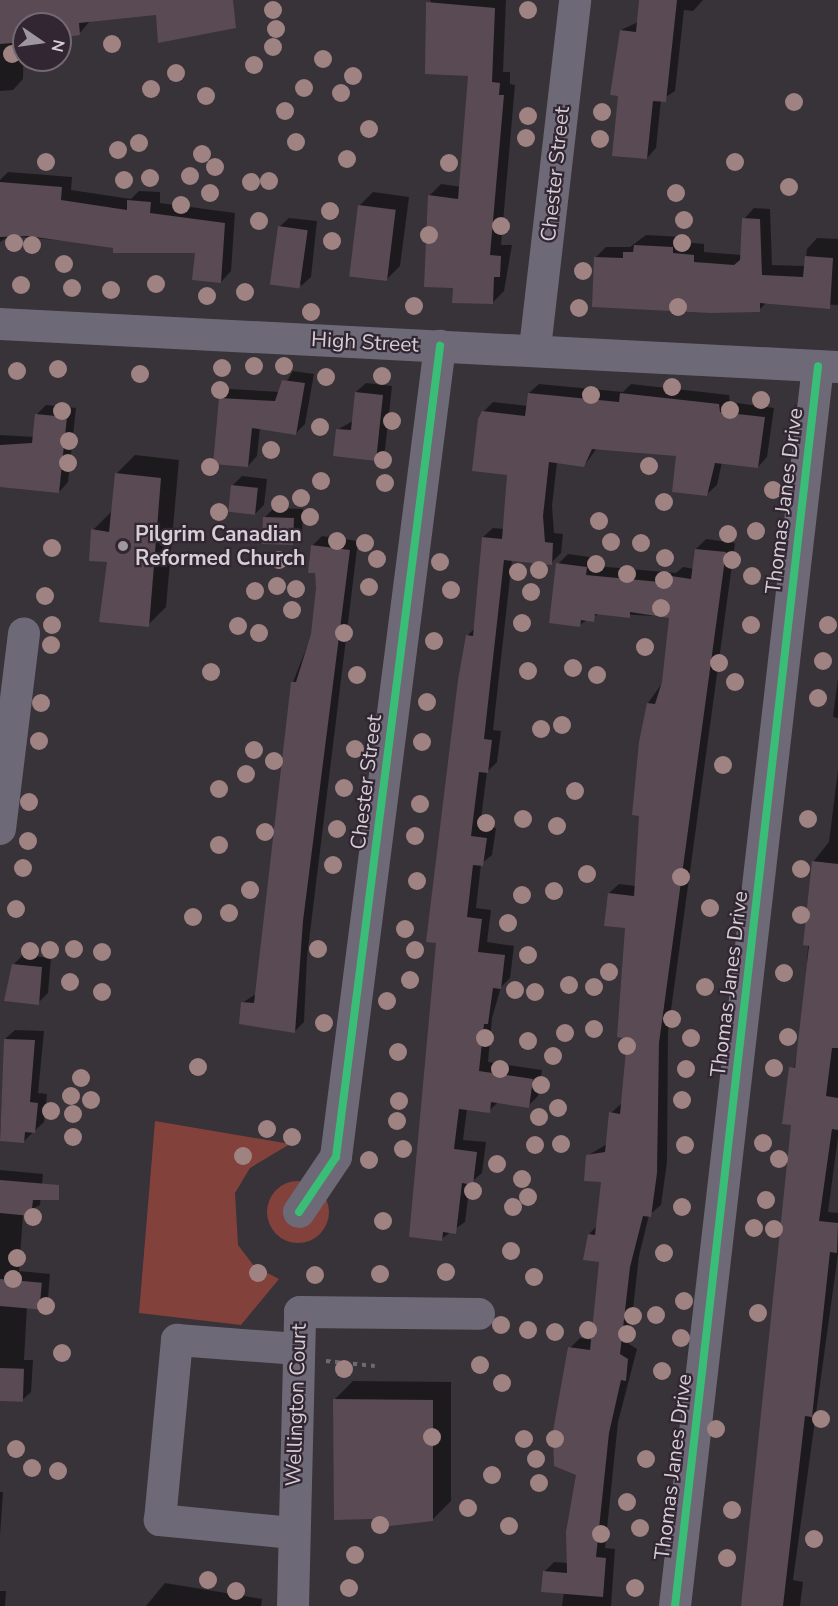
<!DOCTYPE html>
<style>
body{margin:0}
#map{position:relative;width:838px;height:1606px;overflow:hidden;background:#383239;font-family:"Nunito Sans",sans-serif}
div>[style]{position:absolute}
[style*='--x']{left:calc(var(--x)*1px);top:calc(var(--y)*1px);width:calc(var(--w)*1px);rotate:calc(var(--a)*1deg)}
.green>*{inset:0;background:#83413b}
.round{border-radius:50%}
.shadow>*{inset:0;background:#0007}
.building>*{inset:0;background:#5a4a54;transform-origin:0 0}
.path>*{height:4px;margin-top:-2px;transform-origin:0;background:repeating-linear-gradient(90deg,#6e6975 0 4.5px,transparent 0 9px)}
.minor>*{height:32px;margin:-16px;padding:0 16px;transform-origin:16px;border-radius:16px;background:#6e6977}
.cycleway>*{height:8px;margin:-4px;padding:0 4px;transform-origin:4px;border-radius:4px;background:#3abd76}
.trees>*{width:18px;height:18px;margin:-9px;border-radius:50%;background:#9f8282}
.dots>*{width:16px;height:16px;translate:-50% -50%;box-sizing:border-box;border:3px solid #312631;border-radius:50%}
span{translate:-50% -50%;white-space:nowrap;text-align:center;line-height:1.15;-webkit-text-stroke:4.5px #312631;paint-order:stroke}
.street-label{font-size:21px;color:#d6ced6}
.poi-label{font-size:21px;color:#d6ced6;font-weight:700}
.left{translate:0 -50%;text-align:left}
.north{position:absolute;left:12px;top:12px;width:60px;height:60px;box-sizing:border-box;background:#312631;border:2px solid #736973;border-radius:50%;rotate:103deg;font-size:16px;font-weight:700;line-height:24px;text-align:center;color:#d6ced6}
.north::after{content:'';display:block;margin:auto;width:21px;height:27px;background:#9f979f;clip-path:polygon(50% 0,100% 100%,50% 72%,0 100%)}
</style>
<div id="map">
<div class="green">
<div style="clip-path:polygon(155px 1121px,290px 1144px,250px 1168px,235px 1193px,238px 1245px,254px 1266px,279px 1279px,241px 1325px,139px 1313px)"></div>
<div class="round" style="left:267px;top:1181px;width:62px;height:62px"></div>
</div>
<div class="shadow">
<div style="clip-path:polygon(0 0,230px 0,90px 21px,79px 34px,60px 36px,60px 24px,24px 24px,23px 79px,13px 90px,0 91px)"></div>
<div style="clip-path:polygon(430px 0,506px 0,503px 72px,510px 72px,510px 84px,515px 85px,501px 245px,512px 245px,504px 291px,492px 303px,429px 196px,441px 184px,462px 187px,469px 75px)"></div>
<div style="clip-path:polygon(639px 0,703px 0,693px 11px,684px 10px,675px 91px,661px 100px,656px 148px,647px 158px,619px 95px,621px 30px,638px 22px)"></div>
<div style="clip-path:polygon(8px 172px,72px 177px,71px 190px,131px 199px,139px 191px,160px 192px,160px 203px,235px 213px,231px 271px,221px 282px,196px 252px,9px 236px,0 242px,0 180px)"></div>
<div style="clip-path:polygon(373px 192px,409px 197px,400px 266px,386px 280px,359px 206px)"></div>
<div style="clip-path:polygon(754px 208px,770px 209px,772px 265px,805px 266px,807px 249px,817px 238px,838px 239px,838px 305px,767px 302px,759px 310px,596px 257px,606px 247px,630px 247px,646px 235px,683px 237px,683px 242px,704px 244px,704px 252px,741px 255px,744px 219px)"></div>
<div style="clip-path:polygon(289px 218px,317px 221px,311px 277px,301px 286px,279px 227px)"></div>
<div style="clip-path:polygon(293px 371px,314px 374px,305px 424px,296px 433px,260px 428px,257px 456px,248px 466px,220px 399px,230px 389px,280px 392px)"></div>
<div style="clip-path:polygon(366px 383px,392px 386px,385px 450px,375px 459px,337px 430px,353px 421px,356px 392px)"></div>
<div style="clip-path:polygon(539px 384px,623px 392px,631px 384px,729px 395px,730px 402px,774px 408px,767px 457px,758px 467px,722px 462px,717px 485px,707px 494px,677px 454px,597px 448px,584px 466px,557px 462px,552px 506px,554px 533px,563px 534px,561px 553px,551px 563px,512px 560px,493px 730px,501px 731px,497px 762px,487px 772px,480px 826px,496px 828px,492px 855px,481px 864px,476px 908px,491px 910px,487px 942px,514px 946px,510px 978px,501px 987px,492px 1018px,488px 1062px,542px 1070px,538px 1096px,528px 1106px,498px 1102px,489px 1111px,467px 1109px,463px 1140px,486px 1142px,482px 1173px,470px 1183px,465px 1222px,441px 1239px,467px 636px,475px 628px,483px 537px,493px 528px,504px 529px,508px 474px,483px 412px,493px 402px,528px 406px,529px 393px)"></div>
<div style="clip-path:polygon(46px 405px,76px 408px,68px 482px,59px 492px,0 486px,0 435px,34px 437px,37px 414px)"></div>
<div style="clip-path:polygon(135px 455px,179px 460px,166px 607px,148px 625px,93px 530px,111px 512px,117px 473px)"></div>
<div style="clip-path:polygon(242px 476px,267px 479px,264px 505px,255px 514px,232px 486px)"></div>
<div style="clip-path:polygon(274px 508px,303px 509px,302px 534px,293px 544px,264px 518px)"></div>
<div style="clip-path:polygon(322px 536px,358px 541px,307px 957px,304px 1022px,295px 1031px,242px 1003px,256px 994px,293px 682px,312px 634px,317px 588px,312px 546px)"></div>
<div style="clip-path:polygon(706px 539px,735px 543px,668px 1032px,667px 1162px,661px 1205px,649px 1215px,639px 1256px,629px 1344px,637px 1349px,618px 1422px,605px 1548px,615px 1549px,611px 1606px,562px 1606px,564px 1592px,544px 1572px,554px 1562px,568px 1563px,578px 1474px,570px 1348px,580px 1338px,592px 1340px,601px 1261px,589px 1234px,597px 1226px,603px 1181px,587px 1156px,607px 1144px,611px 1113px,622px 1103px,629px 1037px,626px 927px,609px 893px,619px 884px,636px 886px,648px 703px,663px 682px,671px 617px,600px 613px,579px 625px,558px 564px,568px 554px,596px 558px,596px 566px,676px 573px,683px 567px,694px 569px,696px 549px)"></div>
<div style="clip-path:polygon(838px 678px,838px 718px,833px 717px)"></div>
<div style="clip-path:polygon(838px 770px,838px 1137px,828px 1212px,838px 1213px,838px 1254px,793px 1580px,803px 1582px,800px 1606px,743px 1606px,793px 1124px,784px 1123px,804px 1015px,813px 862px,829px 842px)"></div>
<div style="clip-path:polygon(23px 955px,51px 958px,48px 993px,38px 1003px,13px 965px)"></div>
<div style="clip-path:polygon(15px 1030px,44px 1031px,38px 1093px,47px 1094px,44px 1122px,24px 1141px,0 1139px,5px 1039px)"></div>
<div style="clip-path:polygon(0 1170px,43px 1174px,40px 1205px,23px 1214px,19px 1271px,50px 1274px,48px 1298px,39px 1307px,27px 1306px,24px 1360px,33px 1360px,31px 1392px,21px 1401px,0 1400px)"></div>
<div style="clip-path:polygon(353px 1381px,451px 1382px,451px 1501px,432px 1520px,373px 1518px,335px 1399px)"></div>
<div style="clip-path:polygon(0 1492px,3px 1492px,0 1536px)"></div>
<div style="clip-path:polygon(165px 1583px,262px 1599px,261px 1606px,146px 1606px)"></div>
<div style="clip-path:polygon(0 1591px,6px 1591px,5px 1606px,0 1606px)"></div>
</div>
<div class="building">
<div style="clip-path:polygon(0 0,233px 0,236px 28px,158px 43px,156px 15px,79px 23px,80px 35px,60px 38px,60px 24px,24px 24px,24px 42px,0 44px)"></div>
<div style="clip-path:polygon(639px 0,677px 0,666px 102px,653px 101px,647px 159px,612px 156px,618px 96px,610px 95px,620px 30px,636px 32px)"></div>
<div style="clip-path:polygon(426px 2px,495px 8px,492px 82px,500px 83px,499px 95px,504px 95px,490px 255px,501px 256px,500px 277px,494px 277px,493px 304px,452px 303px,453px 288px,424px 287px,428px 195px,458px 199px,468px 76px,425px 74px)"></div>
<div style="clip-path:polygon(0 182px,62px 187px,61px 200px,127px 210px,127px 200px,151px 202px,150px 213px,225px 223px,221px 283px,192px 280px,195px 253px,113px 253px,113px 248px,28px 236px,0 237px)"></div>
<div style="left:358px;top:205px;width:38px;height:72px;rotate:7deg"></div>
<div style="clip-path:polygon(742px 218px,760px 219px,762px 275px,803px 277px,805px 256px,833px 258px,830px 309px,760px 303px,760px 312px,711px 313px,592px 307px,594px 257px,623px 258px,623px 252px,633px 252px,634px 245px,673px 247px,673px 253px,694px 255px,694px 262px,734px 265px,740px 260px)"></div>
<div style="left:278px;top:226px;width:30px;height:59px;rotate:8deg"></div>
<div style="clip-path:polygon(282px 380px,305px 383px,296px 435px,252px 428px,248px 467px,213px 464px,219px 398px,275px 401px)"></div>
<div style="clip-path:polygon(355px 392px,383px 395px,376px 461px,333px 456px,336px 429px,351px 430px)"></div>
<div style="clip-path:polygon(528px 393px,619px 402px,620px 393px,719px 404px,720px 412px,765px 417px,758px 468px,715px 463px,707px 496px,672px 492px,676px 456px,592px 449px,584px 467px,549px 462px,543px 516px,545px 542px,553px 543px,552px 565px,504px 560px,484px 739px,492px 740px,488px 773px,479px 772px,471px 836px,487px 838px,483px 866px,473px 865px,467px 917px,482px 919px,478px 952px,505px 955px,501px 989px,493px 988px,488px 1024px,484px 1024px,479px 1071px,533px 1079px,529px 1108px,491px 1102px,490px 1113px,459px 1109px,454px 1149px,477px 1152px,473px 1185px,462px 1183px,456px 1234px,443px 1232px,442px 1241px,409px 1237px,436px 943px,426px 942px,458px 680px,466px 635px,473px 636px,482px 537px,502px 539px,507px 475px,472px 471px,478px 419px,482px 411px,525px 416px)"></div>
<div style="clip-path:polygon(35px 414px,67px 417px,59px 493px,0 487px,0 445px,32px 443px)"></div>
<div style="clip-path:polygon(115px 473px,161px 478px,149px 627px,99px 622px,107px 562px,89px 561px,91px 529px,109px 532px)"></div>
<div style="left:231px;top:485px;width:27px;height:27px;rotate:6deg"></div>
<div style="left:263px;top:517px;width:31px;height:27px;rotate:2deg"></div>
<div style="clip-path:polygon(311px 545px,350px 550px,303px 921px,295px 1033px,239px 1024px,241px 1002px,254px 1003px,291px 682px,296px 682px,311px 634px,316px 588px,315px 573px,308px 573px)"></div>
<div style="clip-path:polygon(695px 549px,726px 552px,659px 1043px,657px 1173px,651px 1217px,643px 1216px,630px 1267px,620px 1354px,628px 1359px,626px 1381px,621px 1380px,609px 1433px,596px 1557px,606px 1558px,603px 1597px,541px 1592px,543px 1571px,567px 1573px,566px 1532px,576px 1475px,554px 1466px,553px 1431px,568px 1347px,590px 1350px,599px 1262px,583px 1260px,588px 1234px,595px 1235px,601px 1182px,584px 1181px,586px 1155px,605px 1152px,609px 1112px,620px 1114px,627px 1039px,617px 1037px,625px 928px,604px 926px,608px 893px,634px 896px,639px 816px,632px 815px,639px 742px,647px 703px,655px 704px,662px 682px,669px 618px,630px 612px,630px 618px,595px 614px,594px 622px,581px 620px,580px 627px,549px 623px,556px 563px,587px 567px,586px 575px,670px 583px,671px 576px,691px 579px)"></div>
<div style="clip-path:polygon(812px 861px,838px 864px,838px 1048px,832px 1048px,826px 1096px,838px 1098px,838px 1130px,832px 1129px,819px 1221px,838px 1223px,837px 1253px,830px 1252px,812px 1417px,805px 1416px,783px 1606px,741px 1606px,791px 1125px,782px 1124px,789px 1067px,795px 1068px,809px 946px,803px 945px)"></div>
<div style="clip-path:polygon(12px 964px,42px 967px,39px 1005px,4px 1001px)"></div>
<div style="clip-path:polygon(4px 1039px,35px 1040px,30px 1102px,38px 1103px,35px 1133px,25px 1132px,24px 1143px,0 1141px)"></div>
<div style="clip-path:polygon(0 1180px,59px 1185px,59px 1200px,33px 1200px,31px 1216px,0 1213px)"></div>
<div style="left:0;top:1279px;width:42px;height:27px;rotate:5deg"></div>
<div style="left:0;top:1368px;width:24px;height:33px;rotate:2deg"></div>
<div style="clip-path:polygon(333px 1399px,433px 1400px,433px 1521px,372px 1528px,372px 1519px,334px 1520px)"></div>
</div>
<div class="path">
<div style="--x:326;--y:1361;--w:49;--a:5.8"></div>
</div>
<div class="minor">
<div style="--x:0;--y:324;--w:838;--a:2.94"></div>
<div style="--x:535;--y:348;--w:350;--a:-83.4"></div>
<div style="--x:0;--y:829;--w:197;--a:-83"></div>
<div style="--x:299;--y:1212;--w:66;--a:-56.1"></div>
<div style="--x:336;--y:1157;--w:818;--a:-82.69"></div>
<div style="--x:292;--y:1533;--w:133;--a:-174.4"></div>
<div style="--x:160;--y:1520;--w:181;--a:-84.6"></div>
<div style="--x:177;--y:1340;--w:121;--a:4.3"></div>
<div style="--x:293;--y:1606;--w:294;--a:-88.6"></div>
<div style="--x:300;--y:1312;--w:179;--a:0.6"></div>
<div style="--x:675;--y:1606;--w:1248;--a:-83.42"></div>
</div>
<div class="cycleway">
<div style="--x:299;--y:1212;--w:66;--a:-56.1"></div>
<div style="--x:336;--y:1157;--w:818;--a:-82.69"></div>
<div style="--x:675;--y:1606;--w:1248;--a:-83.42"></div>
</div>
<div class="trees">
<div style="left:273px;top:10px"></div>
<div style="left:528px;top:10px"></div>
<div style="left:276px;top:29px"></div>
<div style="left:112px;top:44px"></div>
<div style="left:273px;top:47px"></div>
<div style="left:12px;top:54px"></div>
<div style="left:323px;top:59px"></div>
<div style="left:254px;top:65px"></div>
<div style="left:176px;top:73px"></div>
<div style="left:353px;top:76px"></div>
<div style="left:304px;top:88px"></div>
<div style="left:151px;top:89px"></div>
<div style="left:341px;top:93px"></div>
<div style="left:206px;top:96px"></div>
<div style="left:794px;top:102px"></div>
<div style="left:285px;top:111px"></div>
<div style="left:602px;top:112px"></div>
<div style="left:528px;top:116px"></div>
<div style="left:369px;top:129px"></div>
<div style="left:526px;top:138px"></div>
<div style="left:600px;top:139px"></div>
<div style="left:296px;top:142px"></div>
<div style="left:139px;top:143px"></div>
<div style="left:118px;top:150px"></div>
<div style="left:202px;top:154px"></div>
<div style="left:347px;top:159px"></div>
<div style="left:46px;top:162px"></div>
<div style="left:735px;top:162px"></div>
<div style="left:449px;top:163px"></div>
<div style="left:215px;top:167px"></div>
<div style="left:190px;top:176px"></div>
<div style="left:150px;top:178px"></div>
<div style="left:124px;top:180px"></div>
<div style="left:269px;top:181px"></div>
<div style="left:251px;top:182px"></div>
<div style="left:789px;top:187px"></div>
<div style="left:210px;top:193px"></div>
<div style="left:676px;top:193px"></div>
<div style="left:181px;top:205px"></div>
<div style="left:330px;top:211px"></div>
<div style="left:684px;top:220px"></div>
<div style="left:259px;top:221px"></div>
<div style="left:501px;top:226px"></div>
<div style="left:429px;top:235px"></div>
<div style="left:332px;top:241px"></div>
<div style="left:14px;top:243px"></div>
<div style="left:682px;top:243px"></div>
<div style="left:32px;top:245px"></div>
<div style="left:64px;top:264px"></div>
<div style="left:583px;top:271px"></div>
<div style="left:156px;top:284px"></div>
<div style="left:21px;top:285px"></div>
<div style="left:72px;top:288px"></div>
<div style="left:111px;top:290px"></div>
<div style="left:245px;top:292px"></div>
<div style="left:207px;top:296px"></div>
<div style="left:414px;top:306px"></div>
<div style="left:678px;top:307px"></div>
<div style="left:579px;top:308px"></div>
<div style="left:311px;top:312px"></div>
<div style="left:254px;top:366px"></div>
<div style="left:284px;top:366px"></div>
<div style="left:222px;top:368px"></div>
<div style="left:58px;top:369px"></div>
<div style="left:17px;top:371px"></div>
<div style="left:140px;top:374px"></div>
<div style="left:382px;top:376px"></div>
<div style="left:326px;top:377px"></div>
<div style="left:672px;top:387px"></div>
<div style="left:220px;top:390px"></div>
<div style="left:591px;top:395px"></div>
<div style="left:761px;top:400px"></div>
<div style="left:730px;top:410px"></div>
<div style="left:62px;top:411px"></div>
<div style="left:392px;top:421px"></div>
<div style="left:320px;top:427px"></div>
<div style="left:69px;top:441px"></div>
<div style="left:271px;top:450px"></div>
<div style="left:383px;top:460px"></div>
<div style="left:68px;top:463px"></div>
<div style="left:649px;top:466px"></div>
<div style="left:210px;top:467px"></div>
<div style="left:321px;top:481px"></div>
<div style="left:385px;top:483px"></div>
<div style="left:773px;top:490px"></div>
<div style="left:301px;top:498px"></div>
<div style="left:664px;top:502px"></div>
<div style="left:280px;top:504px"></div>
<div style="left:219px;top:512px"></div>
<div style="left:310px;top:517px"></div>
<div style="left:599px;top:521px"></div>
<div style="left:756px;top:531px"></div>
<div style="left:728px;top:534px"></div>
<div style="left:337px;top:541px"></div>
<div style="left:611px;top:542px"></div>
<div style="left:365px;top:543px"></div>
<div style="left:641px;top:543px"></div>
<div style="left:52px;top:548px"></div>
<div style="left:665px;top:558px"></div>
<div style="left:377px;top:559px"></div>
<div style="left:279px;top:560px"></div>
<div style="left:732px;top:560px"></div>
<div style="left:440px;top:562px"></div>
<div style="left:596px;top:564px"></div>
<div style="left:539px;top:570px"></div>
<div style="left:518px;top:572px"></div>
<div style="left:627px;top:574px"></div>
<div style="left:752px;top:576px"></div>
<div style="left:664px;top:580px"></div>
<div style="left:277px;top:586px"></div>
<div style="left:369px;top:587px"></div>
<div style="left:296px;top:589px"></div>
<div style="left:451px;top:590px"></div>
<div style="left:255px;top:591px"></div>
<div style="left:531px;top:592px"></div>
<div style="left:45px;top:596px"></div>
<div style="left:661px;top:608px"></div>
<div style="left:292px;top:610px"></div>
<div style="left:522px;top:623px"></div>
<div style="left:52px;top:625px"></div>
<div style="left:751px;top:625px"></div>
<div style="left:828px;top:625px"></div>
<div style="left:238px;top:626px"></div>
<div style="left:259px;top:633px"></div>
<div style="left:344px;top:633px"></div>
<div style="left:434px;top:641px"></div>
<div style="left:51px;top:645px"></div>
<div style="left:645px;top:647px"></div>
<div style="left:823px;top:661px"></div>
<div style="left:719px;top:663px"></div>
<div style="left:573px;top:668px"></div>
<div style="left:528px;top:671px"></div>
<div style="left:211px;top:672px"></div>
<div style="left:357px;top:675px"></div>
<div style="left:597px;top:675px"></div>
<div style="left:735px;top:682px"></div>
<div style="left:818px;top:698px"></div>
<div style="left:427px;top:702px"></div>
<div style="left:41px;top:703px"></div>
<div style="left:562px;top:725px"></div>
<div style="left:541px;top:729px"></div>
<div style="left:39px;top:741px"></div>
<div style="left:422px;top:742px"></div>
<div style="left:355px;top:749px"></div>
<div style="left:254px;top:750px"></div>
<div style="left:274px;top:761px"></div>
<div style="left:723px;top:765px"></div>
<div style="left:246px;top:774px"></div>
<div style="left:344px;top:788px"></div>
<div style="left:219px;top:789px"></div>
<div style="left:575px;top:791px"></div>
<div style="left:29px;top:802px"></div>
<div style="left:420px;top:804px"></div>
<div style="left:523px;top:819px"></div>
<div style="left:808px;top:819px"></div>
<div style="left:486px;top:823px"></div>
<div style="left:557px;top:826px"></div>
<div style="left:337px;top:829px"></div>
<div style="left:265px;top:832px"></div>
<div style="left:415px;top:836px"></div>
<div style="left:28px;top:841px"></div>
<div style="left:219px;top:845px"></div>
<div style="left:333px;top:865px"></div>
<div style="left:23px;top:868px"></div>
<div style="left:801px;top:869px"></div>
<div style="left:587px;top:874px"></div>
<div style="left:681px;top:877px"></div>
<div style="left:417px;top:881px"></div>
<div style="left:250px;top:890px"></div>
<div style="left:554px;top:891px"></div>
<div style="left:522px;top:895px"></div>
<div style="left:710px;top:908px"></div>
<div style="left:16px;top:909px"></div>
<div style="left:229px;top:913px"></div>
<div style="left:801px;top:915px"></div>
<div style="left:193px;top:917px"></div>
<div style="left:508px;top:923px"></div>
<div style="left:405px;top:929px"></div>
<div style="left:74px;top:949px"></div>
<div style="left:318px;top:949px"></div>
<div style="left:50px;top:950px"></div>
<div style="left:415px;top:950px"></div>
<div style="left:30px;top:951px"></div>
<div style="left:102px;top:952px"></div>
<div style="left:528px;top:955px"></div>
<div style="left:609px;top:972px"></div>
<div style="left:784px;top:973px"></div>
<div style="left:410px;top:980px"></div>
<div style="left:70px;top:982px"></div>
<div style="left:569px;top:985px"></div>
<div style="left:594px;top:987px"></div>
<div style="left:705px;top:987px"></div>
<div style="left:515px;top:990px"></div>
<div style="left:102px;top:992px"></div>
<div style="left:535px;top:992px"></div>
<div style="left:387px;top:1001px"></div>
<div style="left:672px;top:1019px"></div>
<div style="left:324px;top:1023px"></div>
<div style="left:594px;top:1029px"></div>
<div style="left:565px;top:1033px"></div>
<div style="left:788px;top:1037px"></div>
<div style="left:485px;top:1038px"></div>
<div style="left:691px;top:1038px"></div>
<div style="left:528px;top:1041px"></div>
<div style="left:627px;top:1046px"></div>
<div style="left:398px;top:1052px"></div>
<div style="left:553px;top:1056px"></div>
<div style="left:198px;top:1067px"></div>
<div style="left:774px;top:1068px"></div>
<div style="left:500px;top:1069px"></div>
<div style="left:686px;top:1069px"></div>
<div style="left:81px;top:1078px"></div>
<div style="left:541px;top:1085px"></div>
<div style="left:71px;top:1096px"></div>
<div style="left:91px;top:1100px"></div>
<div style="left:682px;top:1100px"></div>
<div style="left:399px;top:1101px"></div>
<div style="left:558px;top:1108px"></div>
<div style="left:51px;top:1111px"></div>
<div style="left:73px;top:1114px"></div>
<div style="left:539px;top:1117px"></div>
<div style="left:397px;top:1121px"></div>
<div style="left:267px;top:1129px"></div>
<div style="left:73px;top:1137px"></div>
<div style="left:292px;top:1137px"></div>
<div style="left:763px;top:1143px"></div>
<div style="left:561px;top:1144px"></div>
<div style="left:535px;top:1145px"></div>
<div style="left:685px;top:1145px"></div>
<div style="left:403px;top:1149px"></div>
<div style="left:243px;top:1156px"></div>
<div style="left:779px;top:1159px"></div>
<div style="left:369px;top:1160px"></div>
<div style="left:497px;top:1164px"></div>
<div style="left:522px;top:1179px"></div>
<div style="left:473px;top:1191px"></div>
<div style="left:528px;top:1197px"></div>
<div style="left:766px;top:1200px"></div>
<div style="left:513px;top:1207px"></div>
<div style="left:682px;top:1207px"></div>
<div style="left:33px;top:1217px"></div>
<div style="left:383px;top:1221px"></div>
<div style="left:754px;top:1228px"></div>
<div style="left:774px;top:1229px"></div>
<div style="left:511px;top:1251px"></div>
<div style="left:664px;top:1253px"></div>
<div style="left:17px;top:1258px"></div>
<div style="left:446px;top:1272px"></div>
<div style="left:258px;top:1273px"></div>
<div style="left:380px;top:1274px"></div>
<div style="left:315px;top:1275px"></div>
<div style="left:534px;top:1277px"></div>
<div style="left:13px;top:1279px"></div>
<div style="left:684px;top:1301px"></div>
<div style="left:46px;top:1306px"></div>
<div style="left:758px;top:1313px"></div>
<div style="left:656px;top:1315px"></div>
<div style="left:633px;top:1316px"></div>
<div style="left:501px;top:1325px"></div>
<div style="left:528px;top:1330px"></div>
<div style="left:588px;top:1330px"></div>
<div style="left:555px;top:1332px"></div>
<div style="left:627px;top:1334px"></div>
<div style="left:681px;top:1338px"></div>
<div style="left:62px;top:1353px"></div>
<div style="left:480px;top:1365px"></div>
<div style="left:344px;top:1369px"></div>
<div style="left:662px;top:1371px"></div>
<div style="left:502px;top:1383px"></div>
<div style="left:821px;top:1419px"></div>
<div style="left:716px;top:1429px"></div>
<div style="left:432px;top:1437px"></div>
<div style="left:524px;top:1439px"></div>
<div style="left:555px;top:1439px"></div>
<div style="left:16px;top:1449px"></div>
<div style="left:536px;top:1459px"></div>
<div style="left:646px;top:1459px"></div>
<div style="left:32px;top:1468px"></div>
<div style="left:58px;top:1471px"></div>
<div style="left:492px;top:1475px"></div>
<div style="left:539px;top:1483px"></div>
<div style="left:627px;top:1502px"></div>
<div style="left:468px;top:1508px"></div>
<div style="left:732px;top:1510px"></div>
<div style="left:380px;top:1525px"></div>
<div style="left:509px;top:1526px"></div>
<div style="left:640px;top:1528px"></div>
<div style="left:601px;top:1534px"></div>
<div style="left:814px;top:1539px"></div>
<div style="left:355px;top:1555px"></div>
<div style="left:727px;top:1558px"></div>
<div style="left:208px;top:1580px"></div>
<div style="left:349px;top:1588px"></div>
<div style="left:635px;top:1588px"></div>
<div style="left:236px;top:1591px"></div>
</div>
<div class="dots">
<div style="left:123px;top:546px;background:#9f979f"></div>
</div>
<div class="street-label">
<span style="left:555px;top:174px;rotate:-84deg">Chester Street</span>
<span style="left:365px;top:342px;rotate:3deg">High Street</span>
<span style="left:784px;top:501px;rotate:-83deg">Thomas Janes Drive</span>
<span style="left:366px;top:782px;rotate:-83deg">Chester Street</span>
<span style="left:729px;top:984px;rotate:-83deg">Thomas Janes Drive</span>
<span style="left:296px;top:1405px;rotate:-88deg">Wellington Court</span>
<span style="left:673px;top:1467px;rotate:-83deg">Thomas Janes Drive</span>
</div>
<div class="poi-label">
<span class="left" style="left:135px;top:546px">Pilgrim Canadian<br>Reformed Church</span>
</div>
<div class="north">N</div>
</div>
